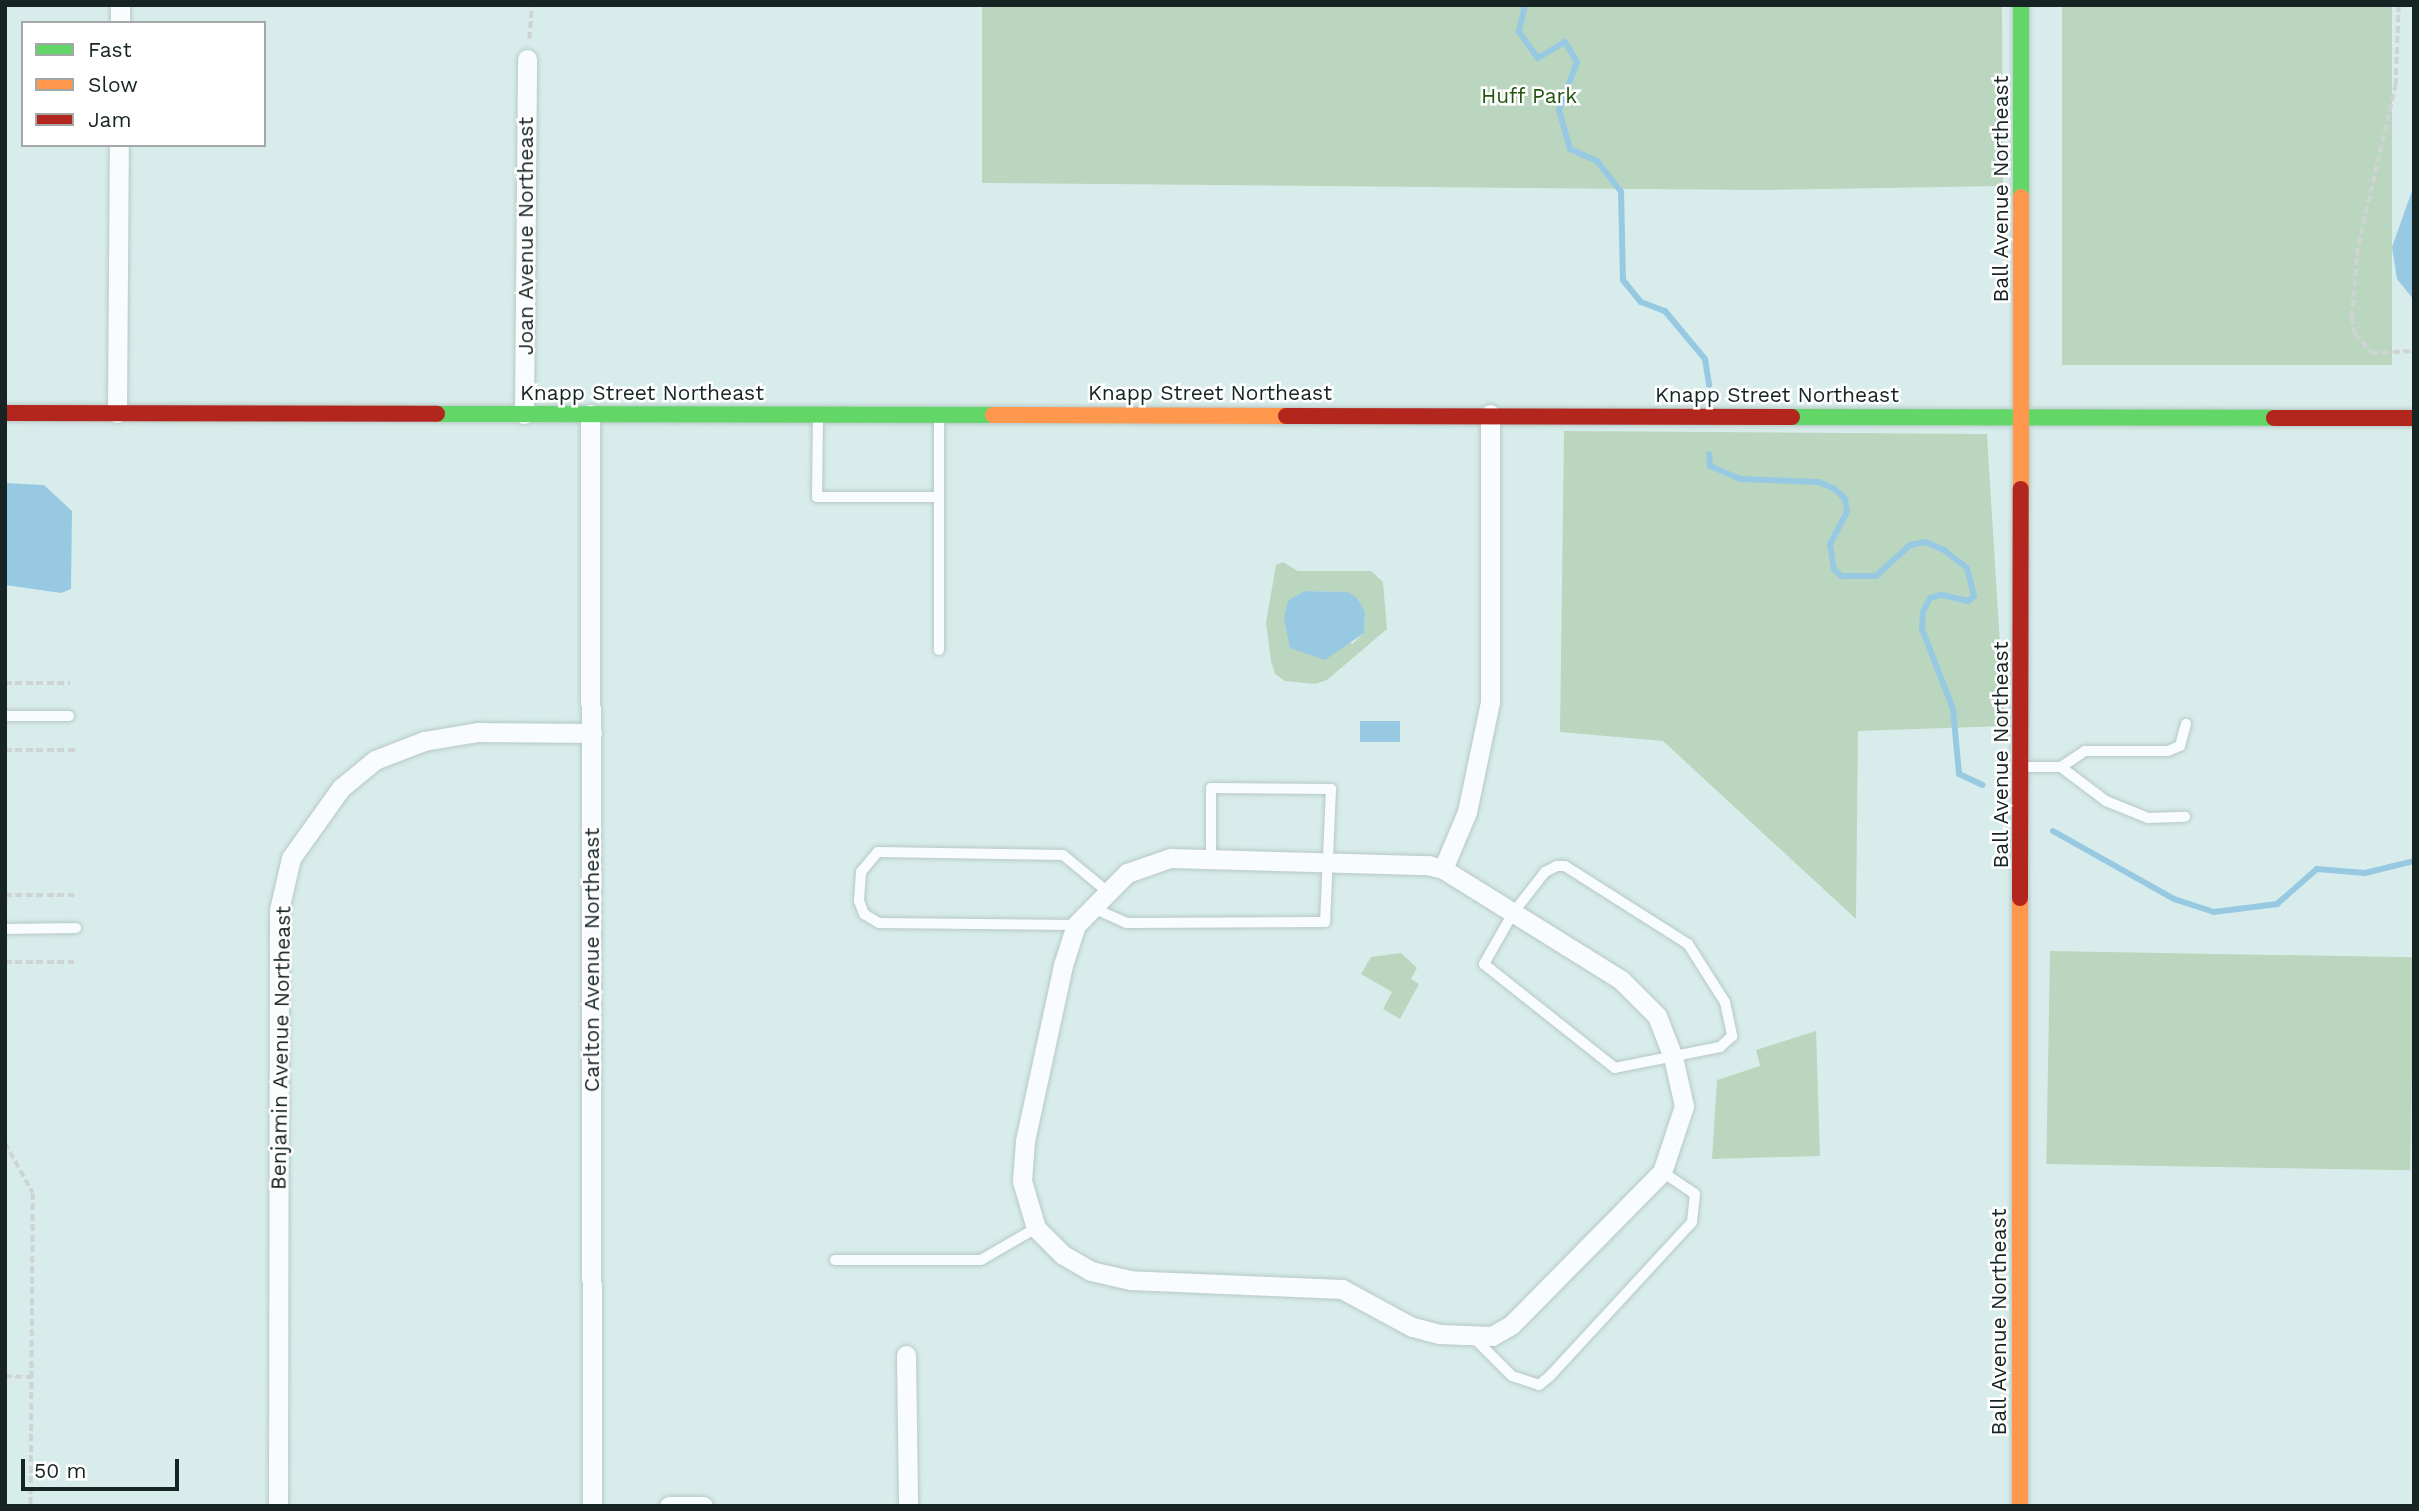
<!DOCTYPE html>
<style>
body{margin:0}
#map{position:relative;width:2419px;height:1511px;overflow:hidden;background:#d8edeb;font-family:"Work Sans",sans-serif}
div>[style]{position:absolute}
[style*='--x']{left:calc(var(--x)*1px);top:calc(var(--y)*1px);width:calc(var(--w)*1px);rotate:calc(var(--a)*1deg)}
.green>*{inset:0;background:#bbd6be;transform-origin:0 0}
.water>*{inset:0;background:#98c9e3;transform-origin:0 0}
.stream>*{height:6px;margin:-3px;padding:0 3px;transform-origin:3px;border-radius:3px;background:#98c9e3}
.path>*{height:3.5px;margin-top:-1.75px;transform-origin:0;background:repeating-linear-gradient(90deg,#ced4d3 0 7px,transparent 0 10.5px)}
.roads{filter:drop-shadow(0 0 2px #b7c8c6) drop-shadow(0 0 2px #b7c8c6)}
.lane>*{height:10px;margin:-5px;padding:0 5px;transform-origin:5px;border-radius:5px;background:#f9fcfc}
.street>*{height:19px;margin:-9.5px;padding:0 9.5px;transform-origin:9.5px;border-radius:9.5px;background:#f9fcfc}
.fast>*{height:16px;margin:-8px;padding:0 8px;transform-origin:8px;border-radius:8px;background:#63d668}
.slow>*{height:16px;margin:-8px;padding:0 8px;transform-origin:8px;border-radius:8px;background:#ff974d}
.jam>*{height:16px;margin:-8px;padding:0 8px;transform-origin:8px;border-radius:8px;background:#b3261e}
span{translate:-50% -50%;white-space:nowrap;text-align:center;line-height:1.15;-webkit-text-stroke:5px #fff;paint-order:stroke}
.park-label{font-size:21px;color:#22550e}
.street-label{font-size:21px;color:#162523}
.frame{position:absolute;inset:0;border:7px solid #162523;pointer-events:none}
.legend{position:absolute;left:21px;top:21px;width:245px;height:126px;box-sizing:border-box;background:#fff;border:2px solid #a2a8a7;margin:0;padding:9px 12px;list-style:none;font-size:21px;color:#162523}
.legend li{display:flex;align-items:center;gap:14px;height:35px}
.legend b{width:35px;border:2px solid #a2a8a7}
.scale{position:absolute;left:21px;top:1459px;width:158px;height:32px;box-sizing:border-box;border:4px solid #162523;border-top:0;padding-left:9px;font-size:21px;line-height:24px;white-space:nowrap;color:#162523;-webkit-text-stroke:5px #fff;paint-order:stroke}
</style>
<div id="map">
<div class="green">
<div style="clip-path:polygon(982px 5px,2002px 5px,2003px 186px,1759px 190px,982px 183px)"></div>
<div style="left:2062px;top:5px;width:330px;height:360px"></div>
<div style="clip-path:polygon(1564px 431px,1987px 434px,2005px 726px,1858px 731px,1856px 919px,1663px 741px,1560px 732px)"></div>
<div style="clip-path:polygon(evenodd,1283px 562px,1298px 571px,1371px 571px,1383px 582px,1387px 629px,1327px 680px,1315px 684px,1285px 681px,1275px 674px,1271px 661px,1266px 622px,1276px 565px,1283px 562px,1304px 591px,1348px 592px,1365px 612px,1364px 633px,1352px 644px,1304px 591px)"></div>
<div style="left:2050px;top:951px;width:364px;height:213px;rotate:1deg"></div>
<div style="clip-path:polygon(1401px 953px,1417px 968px,1411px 979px,1419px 984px,1400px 1019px,1383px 1009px,1392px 992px,1361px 974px,1371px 957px)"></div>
<div style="clip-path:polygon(1816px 1031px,1820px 1156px,1712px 1159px,1717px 1080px,1760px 1066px,1756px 1050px)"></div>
</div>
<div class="water">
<div style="clip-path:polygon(2414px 121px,2414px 300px,2397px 279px,2392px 247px,2412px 191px)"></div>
<div style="clip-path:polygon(5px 483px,44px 485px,72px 511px,71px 589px,61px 593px,5px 585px)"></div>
<div style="clip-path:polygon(1304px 591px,1348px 592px,1357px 598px,1365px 612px,1364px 633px,1325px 660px,1290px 648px,1284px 618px,1288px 601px)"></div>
<div style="left:1360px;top:721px;width:40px;height:21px"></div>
</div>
<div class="stream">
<div style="--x:1525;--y:5;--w:28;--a:103"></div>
<div style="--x:1519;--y:32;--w:32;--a:54"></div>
<div style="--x:1538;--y:58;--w:31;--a:-31"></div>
<div style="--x:1565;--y:42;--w:23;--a:59"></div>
<div style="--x:1577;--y:62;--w:51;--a:110.6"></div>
<div style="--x:1559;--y:110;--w:41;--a:74.2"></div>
<div style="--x:1570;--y:149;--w:30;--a:24"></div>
<div style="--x:1597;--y:161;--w:39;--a:52"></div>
<div style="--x:1621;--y:192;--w:88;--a:88.7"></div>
<div style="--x:1623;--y:280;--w:28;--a:51"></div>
<div style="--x:1641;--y:302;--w:26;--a:21"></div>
<div style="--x:1665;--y:311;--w:62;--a:50.2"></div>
<div style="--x:1705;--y:359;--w:26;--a:81"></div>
<div style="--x:1709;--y:454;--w:12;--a:85"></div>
<div style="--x:1710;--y:466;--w:33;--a:23"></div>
<div style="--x:1740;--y:479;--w:79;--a:2.2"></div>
<div style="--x:1819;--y:482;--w:17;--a:24"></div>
<div style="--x:1835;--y:489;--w:14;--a:45"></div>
<div style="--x:1845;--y:499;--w:13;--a:81"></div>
<div style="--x:1847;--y:512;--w:36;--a:118"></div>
<div style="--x:1830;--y:544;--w:25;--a:81"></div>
<div style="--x:1834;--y:569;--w:10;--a:45"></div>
<div style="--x:1841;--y:576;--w:35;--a:0"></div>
<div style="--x:1876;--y:576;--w:46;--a:-42.4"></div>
<div style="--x:1910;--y:545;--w:15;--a:-11"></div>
<div style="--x:1925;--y:542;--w:21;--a:23"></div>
<div style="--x:1944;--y:550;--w:29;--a:38"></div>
<div style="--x:1967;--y:568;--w:29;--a:76"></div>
<div style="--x:1974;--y:596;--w:8;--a:140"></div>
<div style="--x:1968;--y:601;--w:28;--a:-167"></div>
<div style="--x:1941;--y:595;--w:11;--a:165"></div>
<div style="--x:1930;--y:598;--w:16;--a:117"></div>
<div style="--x:1923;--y:612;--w:17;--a:93"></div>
<div style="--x:1922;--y:629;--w:86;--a:68.8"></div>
<div style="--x:1953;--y:709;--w:65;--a:84.7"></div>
<div style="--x:1959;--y:774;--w:26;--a:25"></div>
<div style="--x:2053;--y:831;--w:139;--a:29.3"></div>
<div style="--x:2174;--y:899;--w:42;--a:18"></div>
<div style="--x:2214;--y:912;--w:64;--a:-7.2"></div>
<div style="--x:2277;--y:904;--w:53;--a:-41.2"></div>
<div style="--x:2317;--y:869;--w:48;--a:4.8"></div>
<div style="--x:2365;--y:873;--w:50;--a:-13.8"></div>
</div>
<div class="path">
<div style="--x:2399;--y:5;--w:79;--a:92.2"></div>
<div style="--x:2396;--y:84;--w:168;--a:103"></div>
<div style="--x:2358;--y:248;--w:69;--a:95"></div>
<div style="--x:2352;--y:317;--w:17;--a:80"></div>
<div style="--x:2355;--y:334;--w:25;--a:48"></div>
<div style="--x:2372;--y:353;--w:42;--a:-2.7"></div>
<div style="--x:529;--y:39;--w:34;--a:-85"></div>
<div style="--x:5;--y:683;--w:65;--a:0"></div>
<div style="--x:5;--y:750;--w:70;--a:0"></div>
<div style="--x:5;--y:895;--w:69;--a:0"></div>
<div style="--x:5;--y:962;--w:69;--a:0"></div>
<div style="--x:5;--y:1143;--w:57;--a:60.8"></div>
<div style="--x:33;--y:1193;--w:313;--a:90.4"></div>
<div style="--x:5;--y:1376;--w:27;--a:2"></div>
</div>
<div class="roads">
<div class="lane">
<div style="--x:818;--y:417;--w:80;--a:90.7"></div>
<div style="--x:817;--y:497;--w:121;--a:0"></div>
<div style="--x:939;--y:650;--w:233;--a:-90"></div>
<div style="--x:5;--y:716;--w:64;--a:0"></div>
<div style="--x:2023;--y:767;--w:38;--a:0"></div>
<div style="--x:2061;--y:767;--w:29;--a:-34"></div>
<div style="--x:2085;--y:751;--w:83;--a:0"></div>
<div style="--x:2168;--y:751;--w:13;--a:-23"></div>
<div style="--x:2180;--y:746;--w:23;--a:-75"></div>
<div style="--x:2061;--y:767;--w:56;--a:37.1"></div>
<div style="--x:2106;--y:801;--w:45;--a:22"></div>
<div style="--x:2148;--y:818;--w:37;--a:-2"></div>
<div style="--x:1557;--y:866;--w:8;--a:0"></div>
<div style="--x:1565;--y:866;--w:146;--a:32.4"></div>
<div style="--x:1688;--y:944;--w:69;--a:57.5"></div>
<div style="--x:1725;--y:1002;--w:35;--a:78"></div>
<div style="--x:1732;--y:1036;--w:16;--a:137"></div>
<div style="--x:1720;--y:1047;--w:107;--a:168.7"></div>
<div style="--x:1615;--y:1068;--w:167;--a:-141.6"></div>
<div style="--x:1484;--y:964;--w:59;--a:-60.4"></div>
<div style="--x:1513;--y:913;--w:52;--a:-52"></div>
<div style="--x:1545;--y:872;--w:13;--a:-27"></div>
<div style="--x:1093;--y:908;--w:36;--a:24"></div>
<div style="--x:1126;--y:923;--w:199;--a:-0.3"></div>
<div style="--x:1325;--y:922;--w:133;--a:-87.4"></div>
<div style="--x:1331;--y:789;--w:120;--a:-179.5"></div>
<div style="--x:1211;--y:788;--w:70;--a:90"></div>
<div style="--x:1076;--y:925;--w:197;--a:-179.4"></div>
<div style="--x:879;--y:923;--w:17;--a:-149"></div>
<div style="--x:864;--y:914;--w:14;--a:-111"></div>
<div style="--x:859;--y:901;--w:29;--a:-86"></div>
<div style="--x:861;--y:872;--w:26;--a:-50"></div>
<div style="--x:878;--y:852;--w:185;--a:0.9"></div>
<div style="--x:1063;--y:855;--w:58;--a:39.4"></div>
<div style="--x:5;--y:929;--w:71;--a:-0.8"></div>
<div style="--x:835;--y:1260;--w:146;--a:0"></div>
<div style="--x:981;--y:1260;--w:64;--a:-30.2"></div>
<div style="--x:1473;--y:1337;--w:55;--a:45"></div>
<div style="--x:1512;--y:1376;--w:28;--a:18"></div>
<div style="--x:1539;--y:1385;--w:14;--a:-39"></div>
<div style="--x:1550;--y:1376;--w:209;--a:-47.3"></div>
<div style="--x:1692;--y:1222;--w:28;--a:-84"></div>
<div style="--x:1695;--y:1194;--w:40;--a:-146"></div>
</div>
<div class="street">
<div style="--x:120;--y:23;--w:18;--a:-90"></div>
<div style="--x:117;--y:413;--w:268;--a:-89.6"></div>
<div style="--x:524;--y:414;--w:355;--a:-89.5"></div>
<div style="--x:590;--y:414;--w:1092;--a:89.9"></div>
<div style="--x:1170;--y:858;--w:258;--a:1.6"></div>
<div style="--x:1428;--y:865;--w:16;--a:15"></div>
<div style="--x:1443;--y:869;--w:210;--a:31.9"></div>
<div style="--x:1621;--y:980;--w:51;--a:45"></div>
<div style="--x:1657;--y:1016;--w:44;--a:68.7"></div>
<div style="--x:1673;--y:1057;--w:50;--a:77.3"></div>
<div style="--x:1684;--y:1106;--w:70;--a:108.4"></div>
<div style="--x:1662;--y:1172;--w:215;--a:134.6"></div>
<div style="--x:1511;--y:1325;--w:22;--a:150"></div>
<div style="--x:1492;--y:1336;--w:53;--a:-177.8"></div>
<div style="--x:1439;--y:1334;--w:28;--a:-165"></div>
<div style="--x:1412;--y:1327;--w:80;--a:-151.5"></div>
<div style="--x:1342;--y:1289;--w:212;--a:-177.6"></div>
<div style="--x:1130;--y:1280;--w:40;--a:-167"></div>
<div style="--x:1091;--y:1271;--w:32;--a:-150"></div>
<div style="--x:1063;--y:1255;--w:38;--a:-135"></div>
<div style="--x:1036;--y:1228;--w:49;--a:-106.6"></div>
<div style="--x:1022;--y:1181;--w:40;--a:-85.7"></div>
<div style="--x:1025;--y:1141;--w:180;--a:-77.8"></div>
<div style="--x:1063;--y:965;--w:42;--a:-72"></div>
<div style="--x:1076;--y:925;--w:73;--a:-45.6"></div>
<div style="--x:1127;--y:873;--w:46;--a:-19.2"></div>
<div style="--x:1443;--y:869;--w:62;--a:-67.2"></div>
<div style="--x:1467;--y:812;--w:112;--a:-78.2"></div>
<div style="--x:1490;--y:702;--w:288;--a:-90"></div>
<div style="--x:906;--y:1355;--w:151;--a:89.2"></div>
<div style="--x:278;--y:1506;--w:596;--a:-89.9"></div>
<div style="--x:279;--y:910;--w:53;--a:-77"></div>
<div style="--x:291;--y:858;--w:86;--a:-54.5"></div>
<div style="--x:341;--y:788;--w:44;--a:-39.5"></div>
<div style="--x:375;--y:760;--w:53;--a:-21.2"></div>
<div style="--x:424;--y:741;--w:55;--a:-9.5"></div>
<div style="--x:478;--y:732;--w:114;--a:0.5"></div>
<div style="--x:669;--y:1506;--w:34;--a:0"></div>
</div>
<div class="fast">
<div style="--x:2021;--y:197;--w:192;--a:-90"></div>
<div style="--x:437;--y:414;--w:556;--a:0.1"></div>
<div style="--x:1792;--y:417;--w:482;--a:0.1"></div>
</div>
<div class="slow">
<div style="--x:993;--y:415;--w:293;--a:0.2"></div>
<div style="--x:2021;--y:489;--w:292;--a:-90"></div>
<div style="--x:2020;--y:1506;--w:608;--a:-90"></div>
</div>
<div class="jam">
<div style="--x:5;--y:413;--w:432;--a:0.1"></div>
<div style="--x:1286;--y:416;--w:506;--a:0.11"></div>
<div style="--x:2274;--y:418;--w:140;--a:0"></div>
<div style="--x:2020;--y:898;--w:409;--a:-89.9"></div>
</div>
</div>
<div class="park-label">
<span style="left:1529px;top:96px">Huff Park</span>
</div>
<div class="street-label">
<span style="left:2001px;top:189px;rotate:-90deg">Ball Avenue Northeast</span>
<span style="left:526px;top:236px;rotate:-90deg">Joan Avenue Northeast</span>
<span style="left:642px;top:393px">Knapp Street Northeast</span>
<span style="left:1210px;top:393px">Knapp Street Northeast</span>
<span style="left:1777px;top:395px">Knapp Street Northeast</span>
<span style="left:2001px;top:755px;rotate:-90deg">Ball Avenue Northeast</span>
<span style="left:592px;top:960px;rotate:-90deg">Carlton Avenue Northeast</span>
<span style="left:281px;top:1048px;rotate:-89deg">Benjamin Avenue Northeast</span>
<span style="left:1999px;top:1322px;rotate:-90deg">Ball Avenue Northeast</span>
</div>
<div class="frame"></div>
<ul class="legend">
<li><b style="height:9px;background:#63d668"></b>Fast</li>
<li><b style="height:9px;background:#ff974d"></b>Slow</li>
<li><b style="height:9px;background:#b3261e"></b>Jam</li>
</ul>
<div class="scale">50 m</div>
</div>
